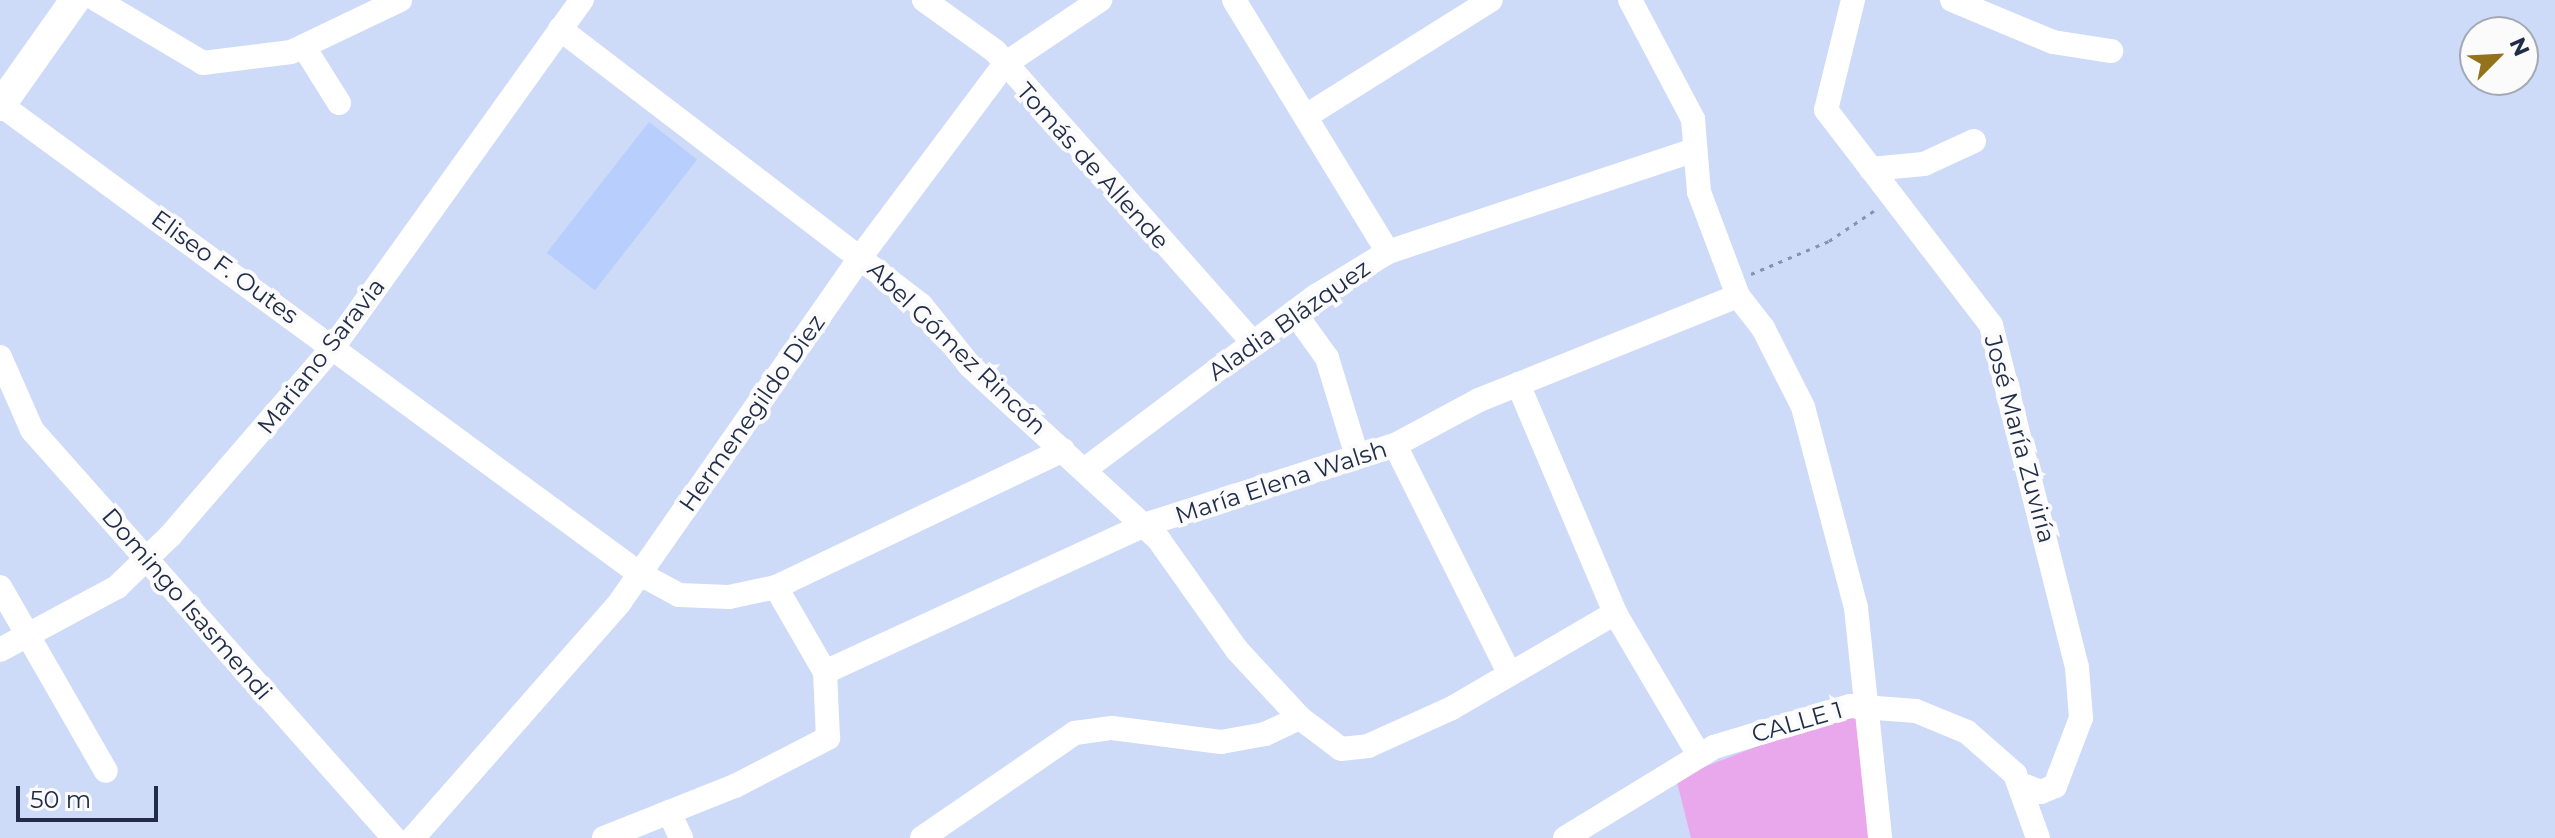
<!DOCTYPE html>
<meta charset="utf-8">
<style>
body{margin:0}
#map{position:relative;width:2555px;height:838px;overflow:hidden;background:#cddaf8;font-family:Montserrat,sans-serif}
div>[style]{position:absolute}
[style*='--x']{left:calc(var(--x)*1px);top:calc(var(--y)*1px);width:calc(var(--w)*1px);rotate:calc(var(--a)*1deg)}
.built>*{inset:0;background:#b8cefd;transform-origin:0 0}
.green>*{inset:0;background:#eaa8ec}
.path>*{height:3px;margin-top:-1.5px;transform-origin:0;background:repeating-linear-gradient(90deg,#8693b0 0 4px,transparent 0 10px)}
.minor>*{height:24px;margin:-12px;padding:0 12px;transform-origin:12px;border-radius:12px;background:#fff}
.major>*{height:30px;margin:-15px;padding:0 15px;transform-origin:15px;border-radius:15px;background:#fff}
span{translate:-50% -50%;white-space:nowrap;text-align:center;line-height:1.15;-webkit-text-stroke:8px #fbfbfb;paint-order:stroke}
.street-label{font-size:24px;color:#202c48}
.north{position:absolute;left:2459px;top:16px;width:80px;height:80px;box-sizing:border-box;background:#fbfbfb;border:2px solid #a3a8b3;border-radius:50%;rotate:66deg;font-size:22px;font-weight:700;line-height:32px;text-align:center;color:#202c48}
.north::after{content:'';display:block;margin:auto;width:28px;height:36px;background:#94721a;clip-path:polygon(50% 0,100% 100%,50% 72%,0 100%)}
.scale{position:absolute;left:16px;top:786px;width:142px;height:36px;box-sizing:border-box;border:4px solid #202c48;border-top:0;padding-left:10px;font-size:24px;line-height:28px;white-space:nowrap;color:#202c48;-webkit-text-stroke:6px #fbfbfb;paint-order:stroke}
</style>
<div id="map">
<div class="built">
<div style="left:649px;top:122px;width:61px;height:166px;rotate:38deg"></div>
</div>
<div class="green">
<div style="clip-path:polygon(1843px 713px,1858px 720px,1873px 838px,1691px 838px,1676px 778px)"></div>
</div>
<div class="path">
<div style="--x:1751;--y:274;--w:85;--a:-22.9"></div>
<div style="--x:1829;--y:241;--w:55;--a:-34"></div>
</div>
<div class="minor">
<div style="--x:97;--y:0;--w:123;--a:30.7"></div>
<div style="--x:203;--y:63;--w:89;--a:-7.1"></div>
<div style="--x:291;--y:52;--w:121;--a:-25.5"></div>
<div style="--x:924;--y:0;--w:87;--a:35.7"></div>
<div style="--x:995;--y:51;--w:390;--a:48.5"></div>
<div style="--x:1234;--y:0;--w:295;--a:58.6"></div>
<div style="--x:1630;--y:0;--w:135;--a:62.1"></div>
<div style="--x:1693;--y:119;--w:73;--a:85.3"></div>
<div style="--x:1699;--y:192;--w:111;--a:69.4"></div>
<div style="--x:1738;--y:296;--w:41;--a:52"></div>
<div style="--x:1763;--y:328;--w:89;--a:63.1"></div>
<div style="--x:1803;--y:407;--w:208;--a:75.2"></div>
<div style="--x:1856;--y:608;--w:231;--a:84"></div>
<div style="--x:1853;--y:0;--w:113;--a:103.8"></div>
<div style="--x:1826;--y:110;--w:271;--a:52.5"></div>
<div style="--x:1991;--y:325;--w:353;--a:75.9"></div>
<div style="--x:2077;--y:667;--w:51;--a:85.5"></div>
<div style="--x:2081;--y:718;--w:73;--a:110.9"></div>
<div style="--x:2055;--y:786;--w:15;--a:157"></div>
<div style="--x:2041;--y:792;--w:22;--a:-159"></div>
<div style="--x:1952;--y:0;--w:109;--a:22.6"></div>
<div style="--x:2053;--y:42;--w:59;--a:8.8"></div>
<div style="--x:560;--y:29;--w:454;--a:37.4"></div>
<div style="--x:921;--y:305;--w:78;--a:51.2"></div>
<div style="--x:970;--y:366;--w:257;--a:42.6"></div>
<div style="--x:1159;--y:540;--w:135;--a:54.7"></div>
<div style="--x:1237;--y:650;--w:93;--a:47.2"></div>
<div style="--x:1300;--y:718;--w:51;--a:37.1"></div>
<div style="--x:1341;--y:749;--w:27;--a:-6"></div>
<div style="--x:1368;--y:746;--w:92;--a:-24.3"></div>
<div style="--x:1452;--y:708;--w:189;--a:-30.2"></div>
<div style="--x:304;--y:47;--w:66;--a:58"></div>
<div style="--x:1;--y:105;--w:793;--a:36.28"></div>
<div style="--x:640;--y:574;--w:44;--a:28.3"></div>
<div style="--x:679;--y:595;--w:50;--a:2.3"></div>
<div style="--x:729;--y:597;--w:48;--a:-12"></div>
<div style="--x:776;--y:587;--w:318;--a:-25.5"></div>
<div style="--x:1306;--y:116;--w:218;--a:-32.1"></div>
<div style="--x:1871;--y:169;--w:53;--a:-5.4"></div>
<div style="--x:1924;--y:164;--w:55;--a:-24.7"></div>
<div style="--x:1294;--y:312;--w:57;--a:54.3"></div>
<div style="--x:1327;--y:358;--w:102;--a:73"></div>
<div style="--x:0;--y:357;--w:80;--a:66.3"></div>
<div style="--x:32;--y:430;--w:545;--a:48.42"></div>
<div style="--x:1518;--y:384;--w:249;--a:67"></div>
<div style="--x:1615;--y:613;--w:165;--a:59.4"></div>
<div style="--x:1395;--y:445;--w:255;--a:63.4"></div>
<div style="--x:1088;--y:467;--w:285;--a:-36.9"></div>
<div style="--x:1316;--y:296;--w:84;--a:-31.4"></div>
<div style="--x:1388;--y:252;--w:320;--a:-18.4"></div>
<div style="--x:0;--y:587;--w:212;--a:60.1"></div>
<div style="--x:0;--y:650;--w:133;--a:-28.3"></div>
<div style="--x:117;--y:587;--w:74;--a:-43.9"></div>
<div style="--x:170;--y:536;--w:251;--a:-49.2"></div>
<div style="--x:334;--y:346;--w:426;--a:-54.4"></div>
<div style="--x:825;--y:672;--w:351;--a:-24.7"></div>
<div style="--x:1144;--y:525;--w:263;--a:-17.7"></div>
<div style="--x:1395;--y:445;--w:95;--a:-28.2"></div>
<div style="--x:1479;--y:400;--w:279;--a:-21.9"></div>
<div style="--x:669;--y:812;--w:29;--a:65"></div>
<div style="--x:413;--y:838;--w:314;--a:-48.7"></div>
<div style="--x:620;--y:602;--w:423;--a:-55.1"></div>
<div style="--x:862;--y:255;--w:239;--a:-53.2"></div>
<div style="--x:1005;--y:64;--w:115;--a:-34"></div>
<div style="--x:604;--y:838;--w:141;--a:-21.7"></div>
<div style="--x:735;--y:786;--w:105;--a:-27.3"></div>
<div style="--x:828;--y:738;--w:66;--a:-92.6"></div>
<div style="--x:825;--y:672;--w:98;--a:-120"></div>
<div style="--x:922;--y:838;--w:186;--a:-34.5"></div>
<div style="--x:1075;--y:733;--w:37;--a:-8"></div>
<div style="--x:1112;--y:728;--w:110;--a:7.3"></div>
<div style="--x:1221;--y:742;--w:45;--a:-10.3"></div>
<div style="--x:1265;--y:734;--w:38;--a:-25"></div>
<div style="--x:1565;--y:838;--w:175;--a:-31.4"></div>
<div style="--x:1714;--y:747;--w:142;--a:-16.8"></div>
<div style="--x:1850;--y:706;--w:66;--a:4.3"></div>
<div style="--x:1916;--y:711;--w:55;--a:22.4"></div>
<div style="--x:1967;--y:732;--w:64;--a:41.2"></div>
<div style="--x:2015;--y:774;--w:68;--a:70.2"></div>
</div>
<div class="major">
<div style="--x:0;--y:106;--w:130;--a:-54.7"></div>
</div>
<div class="street-label">
<span style="left:1093px;top:166px;rotate:48deg">Tomás de Allende</span>
<span style="left:225px;top:267px;rotate:36deg">Eliseo F. Outes</span>
<span style="left:1289px;top:320px;rotate:-35deg">Aladia Blázquez</span>
<span style="left:957px;top:348px;rotate:44deg">Abel Gómez Rincón</span>
<span style="left:321px;top:356px;rotate:-52deg">Mariano Saravia</span>
<span style="left:752px;top:413px;rotate:-55deg">Hermenegildo Diez</span>
<span style="left:2020px;top:439px;rotate:75deg">José María Zuviría</span>
<span style="left:1281px;top:482px;rotate:-18deg">María Elena Walsh</span>
<span style="left:187px;top:604px;rotate:49deg">Domingo Isasmendi</span>
<span style="left:1797px;top:722px;rotate:-16deg">CALLE 1</span>
</div>
<div class="north">N</div>
<div class="scale">50 m</div>
</div>
